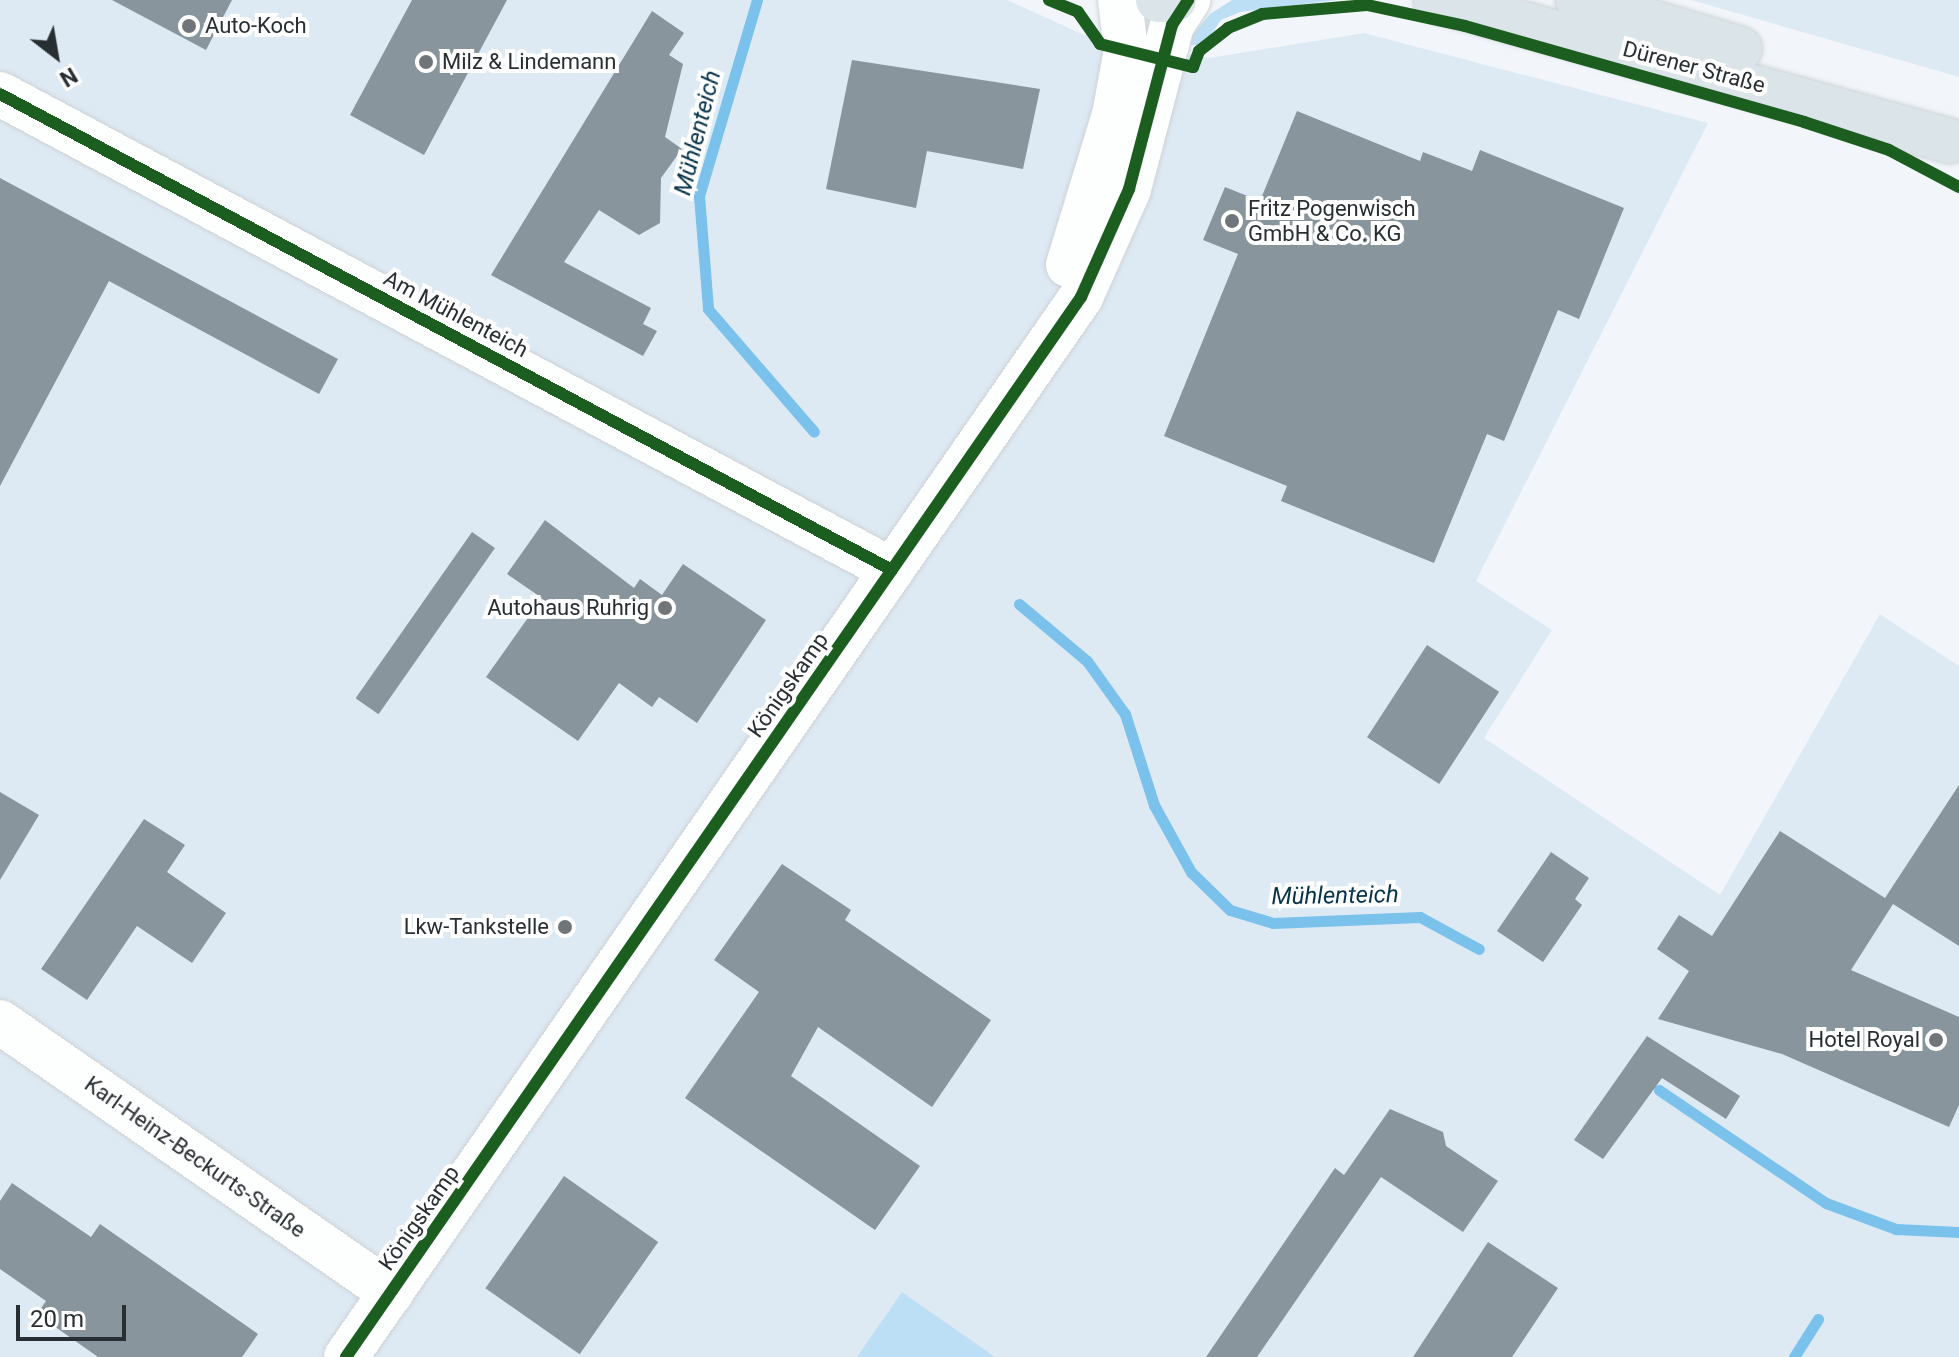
<!DOCTYPE html>
<meta charset="utf-8">
<style>
body{margin:0}
#map{position:relative;width:1959px;height:1357px;overflow:hidden;background:#f2f6fa;font-family:Roboto,sans-serif}
div>[style]{position:absolute}
[style*='--x']{left:calc(var(--x)*1px);top:calc(var(--y)*1px);width:calc(var(--w)*1px);rotate:calc(var(--a)*1deg)}
.built>*{inset:0;background:#deeaf3}
.green>*{inset:0;background:#bddff5}
.stream>*{height:11px;margin:-5.5px;padding:0 5.5px;transform-origin:5.5px;border-radius:5.5px;background:#7ac1eb}
.building>*{inset:0;background:#88959c;transform-origin:0 0}
.roads{filter:drop-shadow(0 0 2px #ced3d7) drop-shadow(0 0 2px #ced3d7)}
.minor>*{height:44px;margin:-22px;padding:0 22px;transform-origin:22px;border-radius:22px;background:#fdfefe}
.major>*{height:44px;margin:-22px;padding:0 22px;transform-origin:22px;border-radius:22px;background:#dae4e9}
.cycleway>*{height:12px;margin:-6px;padding:0 6px;transform-origin:6px;border-radius:6px;background:#1b5e20}
.dots>*{width:22px;height:22px;translate:-50% -50%;box-sizing:border-box;border:4px solid #fff;border-radius:50%}
span{translate:-50% -50%;white-space:nowrap;text-align:center;line-height:1.15;-webkit-text-stroke:8px #fff;paint-order:stroke}
.poi-label{font-size:22px;color:#282f33}
.left{translate:0 -50%;text-align:left}
.right{translate:-100% -50%;text-align:right}
.street-label{font-size:22px;color:#282f33}
.water-label{font-size:24px;color:#07334b;font-style:italic}
.north{position:absolute;left:16px;top:16px;width:80px;height:80px;-webkit-text-stroke:6px #fff;paint-order:stroke;rotate:149deg;font-size:22px;font-weight:700;line-height:32px;text-align:center;color:#282f33}
.north::after{content:'';display:block;margin:auto;width:28px;height:36px;background:#282f33;clip-path:polygon(50% 0,100% 100%,50% 72%,0 100%)}
.scale{position:absolute;left:16px;top:1305px;width:110px;height:36px;box-sizing:border-box;border:4px solid #282f33;border-top:0;padding-left:10px;font-size:24px;line-height:28px;white-space:nowrap;color:#282f33;-webkit-text-stroke:6px #fff;paint-order:stroke}
</style>
<div id="map">
<div class="built">
<div style="clip-path:polygon(0 0,1007px 0,1082px 34px,1209px 58px,1364px 33px,1708px 123px,1476px 581px,1552px 630px,1484px 738px,1720px 895px,1880px 614px,1959px 666px,1959px 1357px,0 1357px)"></div>
<div style="clip-path:polygon(1691px 0,1959px 0,1959px 77px)"></div>
</div>
<div class="green">
<div style="clip-path:polygon(1232px 0,1337px 0,1240px 12px,1221px 20px,1203px 46px,1185px 44px,1210px 14px)"></div>
<div style="clip-path:polygon(902px 1292px,995px 1357px,857px 1357px)"></div>
</div>
<div class="stream">
<div style="--x:757;--y:0;--w:204;--a:106.5"></div>
<div style="--x:699;--y:196;--w:113;--a:85.4"></div>
<div style="--x:708;--y:309;--w:162;--a:49.2"></div>
<div style="--x:1019;--y:604;--w:89;--a:40"></div>
<div style="--x:1087;--y:661;--w:65;--a:54.4"></div>
<div style="--x:1125;--y:714;--w:96;--a:72.3"></div>
<div style="--x:1154;--y:805;--w:77;--a:61.1"></div>
<div style="--x:1191;--y:872;--w:54;--a:44.3"></div>
<div style="--x:1230;--y:910;--w:45;--a:16.8"></div>
<div style="--x:1273;--y:923;--w:147;--a:-2.3"></div>
<div style="--x:1420;--y:917;--w:67;--a:28.5"></div>
<div style="--x:1659;--y:1090;--w:202;--a:34.1"></div>
<div style="--x:1826;--y:1203;--w:75;--a:20.4"></div>
<div style="--x:1896;--y:1229;--w:63;--a:2.7"></div>
<div style="--x:1794;--y:1357;--w:45;--a:-57.7"></div>
</div>
<div class="building">
<div style="clip-path:polygon(112px 0,232px 0,206px 50px)"></div>
<div style="clip-path:polygon(412px 0,507px 0,424px 155px,350px 115px)"></div>
<div style="clip-path:polygon(652px 11px,684px 33px,669px 55px,683px 64px,665px 137px,682px 149px,661px 178px,660px 223px,639px 235px,599px 210px,564px 262px,651px 308px,643px 324px,657px 331px,643px 356px,491px 275px)"></div>
<div style="clip-path:polygon(852px 60px,1040px 89px,1023px 169px,927px 151px,916px 208px,826px 189px)"></div>
<div style="clip-path:polygon(1297px 111px,1420px 161px,1423px 152px,1472px 171px,1480px 150px,1624px 208px,1579px 319px,1558px 310px,1504px 441px,1487px 434px,1434px 563px,1281px 501px,1287px 486px,1164px 436px,1238px 254px,1203px 240px,1225px 187px,1260px 201px)"></div>
<div style="clip-path:polygon(0 178px,338px 359px,319px 394px,109px 281px,0 486px)"></div>
<div style="clip-path:polygon(545px 520px,634px 588px,640px 579px,662px 595px,683px 564px,766px 620px,697px 723px,659px 697px,652px 707px,619px 683px,578px 741px,486px 677px,542px 598px,507px 574px)"></div>
<div style="left:472px;top:532px;width:28px;height:203px;rotate:35deg"></div>
<div style="left:1427px;top:645px;width:86px;height:110px;rotate:33deg"></div>
<div style="clip-path:polygon(1959px 785px,1959px 946px,1893px 904px,1851px 970px,1959px 1017px,1959px 1105px,1949px 1127px,1782px 1054px,1658px 1019px,1689px 971px,1657px 949px,1679px 915px,1712px 936px,1780px 831px,1885px 898px)"></div>
<div style="clip-path:polygon(0 792px,39px 815px,0 880px)"></div>
<div style="clip-path:polygon(144px 819px,185px 845px,167px 872px,226px 913px,192px 963px,137px 926px,87px 1000px,41px 969px)"></div>
<div style="clip-path:polygon(1551px 852px,1589px 878px,1575px 899px,1582px 905px,1543px 962px,1497px 931px)"></div>
<div style="clip-path:polygon(782px 864px,851px 910px,845px 920px,991px 1020px,932px 1107px,818px 1027px,791px 1076px,920px 1166px,875px 1230px,685px 1098px,759px 992px,714px 960px)"></div>
<div style="clip-path:polygon(1647px 1036px,1740px 1096px,1726px 1119px,1662px 1078px,1603px 1159px,1574px 1140px)"></div>
<div style="clip-path:polygon(1390px 1109px,1443px 1132px,1446px 1146px,1498px 1181px,1463px 1232px,1381px 1177px,1257px 1357px,1206px 1357px,1335px 1168px,1344px 1175px)"></div>
<div style="left:564px;top:1176px;width:115px;height:137px;rotate:35deg"></div>
<div style="clip-path:polygon(12px 1183px,91px 1237px,100px 1224px,258px 1334px,242px 1357px,98px 1357px,37px 1314px,46px 1301px,0 1269px,0 1201px)"></div>
<div style="clip-path:polygon(1488px 1242px,1558px 1288px,1512px 1357px,1413px 1357px)"></div>
</div>
<div class="roads">
<div class="minor">
<div style="--x:0;--y:94;--w:1011;--a:28.09"></div>
<div style="--x:1068;--y:265;--w:157;--a:-73"></div>
<div style="--x:1114;--y:115;--w:66;--a:-79.5"></div>
<div style="--x:1126;--y:50;--w:50;--a:-96.8"></div>
<div style="--x:0;--y:1022;--w:476;--a:34.7"></div>
<div style="--x:346;--y:1357;--w:1290;--a:-55.26"></div>
<div style="--x:1081;--y:297;--w:118;--a:-66"></div>
<div style="--x:1129;--y:189;--w:170;--a:-75.3"></div>
<div style="--x:1172;--y:25;--w:30;--a:-57"></div>
</div>
<div class="major">
<div style="--x:1158;--y:0;--w:16;--a:0"></div>
<div style="--x:1436;--y:0;--w:533;--a:15.34"></div>
<div style="--x:1578;--y:0;--w:169;--a:16.8"></div>
</div>
</div>
<div class="cycleway">
<div style="--x:1049;--y:0;--w:31;--a:22"></div>
<div style="--x:1078;--y:12;--w:39;--a:55"></div>
<div style="--x:1100;--y:44;--w:96;--a:13.9"></div>
<div style="--x:1193;--y:67;--w:17;--a:-69"></div>
<div style="--x:1199;--y:51;--w:37;--a:-38"></div>
<div style="--x:1228;--y:28;--w:37;--a:-22"></div>
<div style="--x:1262;--y:14;--w:105;--a:-4.9"></div>
<div style="--x:1367;--y:5;--w:100;--a:12.1"></div>
<div style="--x:1465;--y:26;--w:352;--a:15.8"></div>
<div style="--x:1804;--y:122;--w:89;--a:18.2"></div>
<div style="--x:1889;--y:150;--w:79;--a:27.9"></div>
<div style="--x:0;--y:94;--w:1011;--a:28.09"></div>
<div style="--x:346;--y:1357;--w:1290;--a:-55.26"></div>
<div style="--x:1081;--y:297;--w:118;--a:-66"></div>
<div style="--x:1129;--y:189;--w:170;--a:-75.3"></div>
<div style="--x:1172;--y:25;--w:30;--a:-57"></div>
</div>
<div class="dots">
<div style="left:189px;top:26px;background:#6f7579"></div>
<div style="left:426px;top:62px;background:#6f7579"></div>
<div style="left:1232px;top:221px;background:#6f7579"></div>
<div style="left:665px;top:608px;background:#6f7579"></div>
<div style="left:565px;top:927px;background:#6f7579"></div>
<div style="left:1936px;top:1040px;background:#6f7579"></div>
</div>
<div class="poi-label">
<span class="left" style="left:205px;top:26px">Auto-Koch</span>
<span class="left" style="left:442px;top:62px">Milz &amp; Lindemann</span>
<span class="left" style="left:1248px;top:221px">Fritz Pogenwisch<br>GmbH &amp; Co. KG</span>
<span class="right" style="left:649px;top:608px">Autohaus Ruhrig</span>
<span class="right" style="left:549px;top:927px">Lkw-Tankstelle</span>
<span class="right" style="left:1920px;top:1040px">Hotel Royal</span>
</div>
<div class="street-label">
<span style="left:1694px;top:67px;rotate:15deg">Dürener Straße</span>
<span style="left:456px;top:314px;rotate:28deg">Am Mühlenteich</span>
<span style="left:788px;top:685px;rotate:-55deg">Königskamp</span>
<span style="left:195px;top:1157px;rotate:35deg">Karl-Heinz-Beckurts-Straße</span>
<span style="left:419px;top:1218px;rotate:-55deg">Königskamp</span>
</div>
<div class="water-label">
<span style="left:698px;top:133px;rotate:-76deg">Mühlenteich</span>
<span style="left:1335px;top:896px;rotate:-1deg">Mühlenteich</span>
</div>
<div class="north">N</div>
<div class="scale">20 m</div>
</div>
